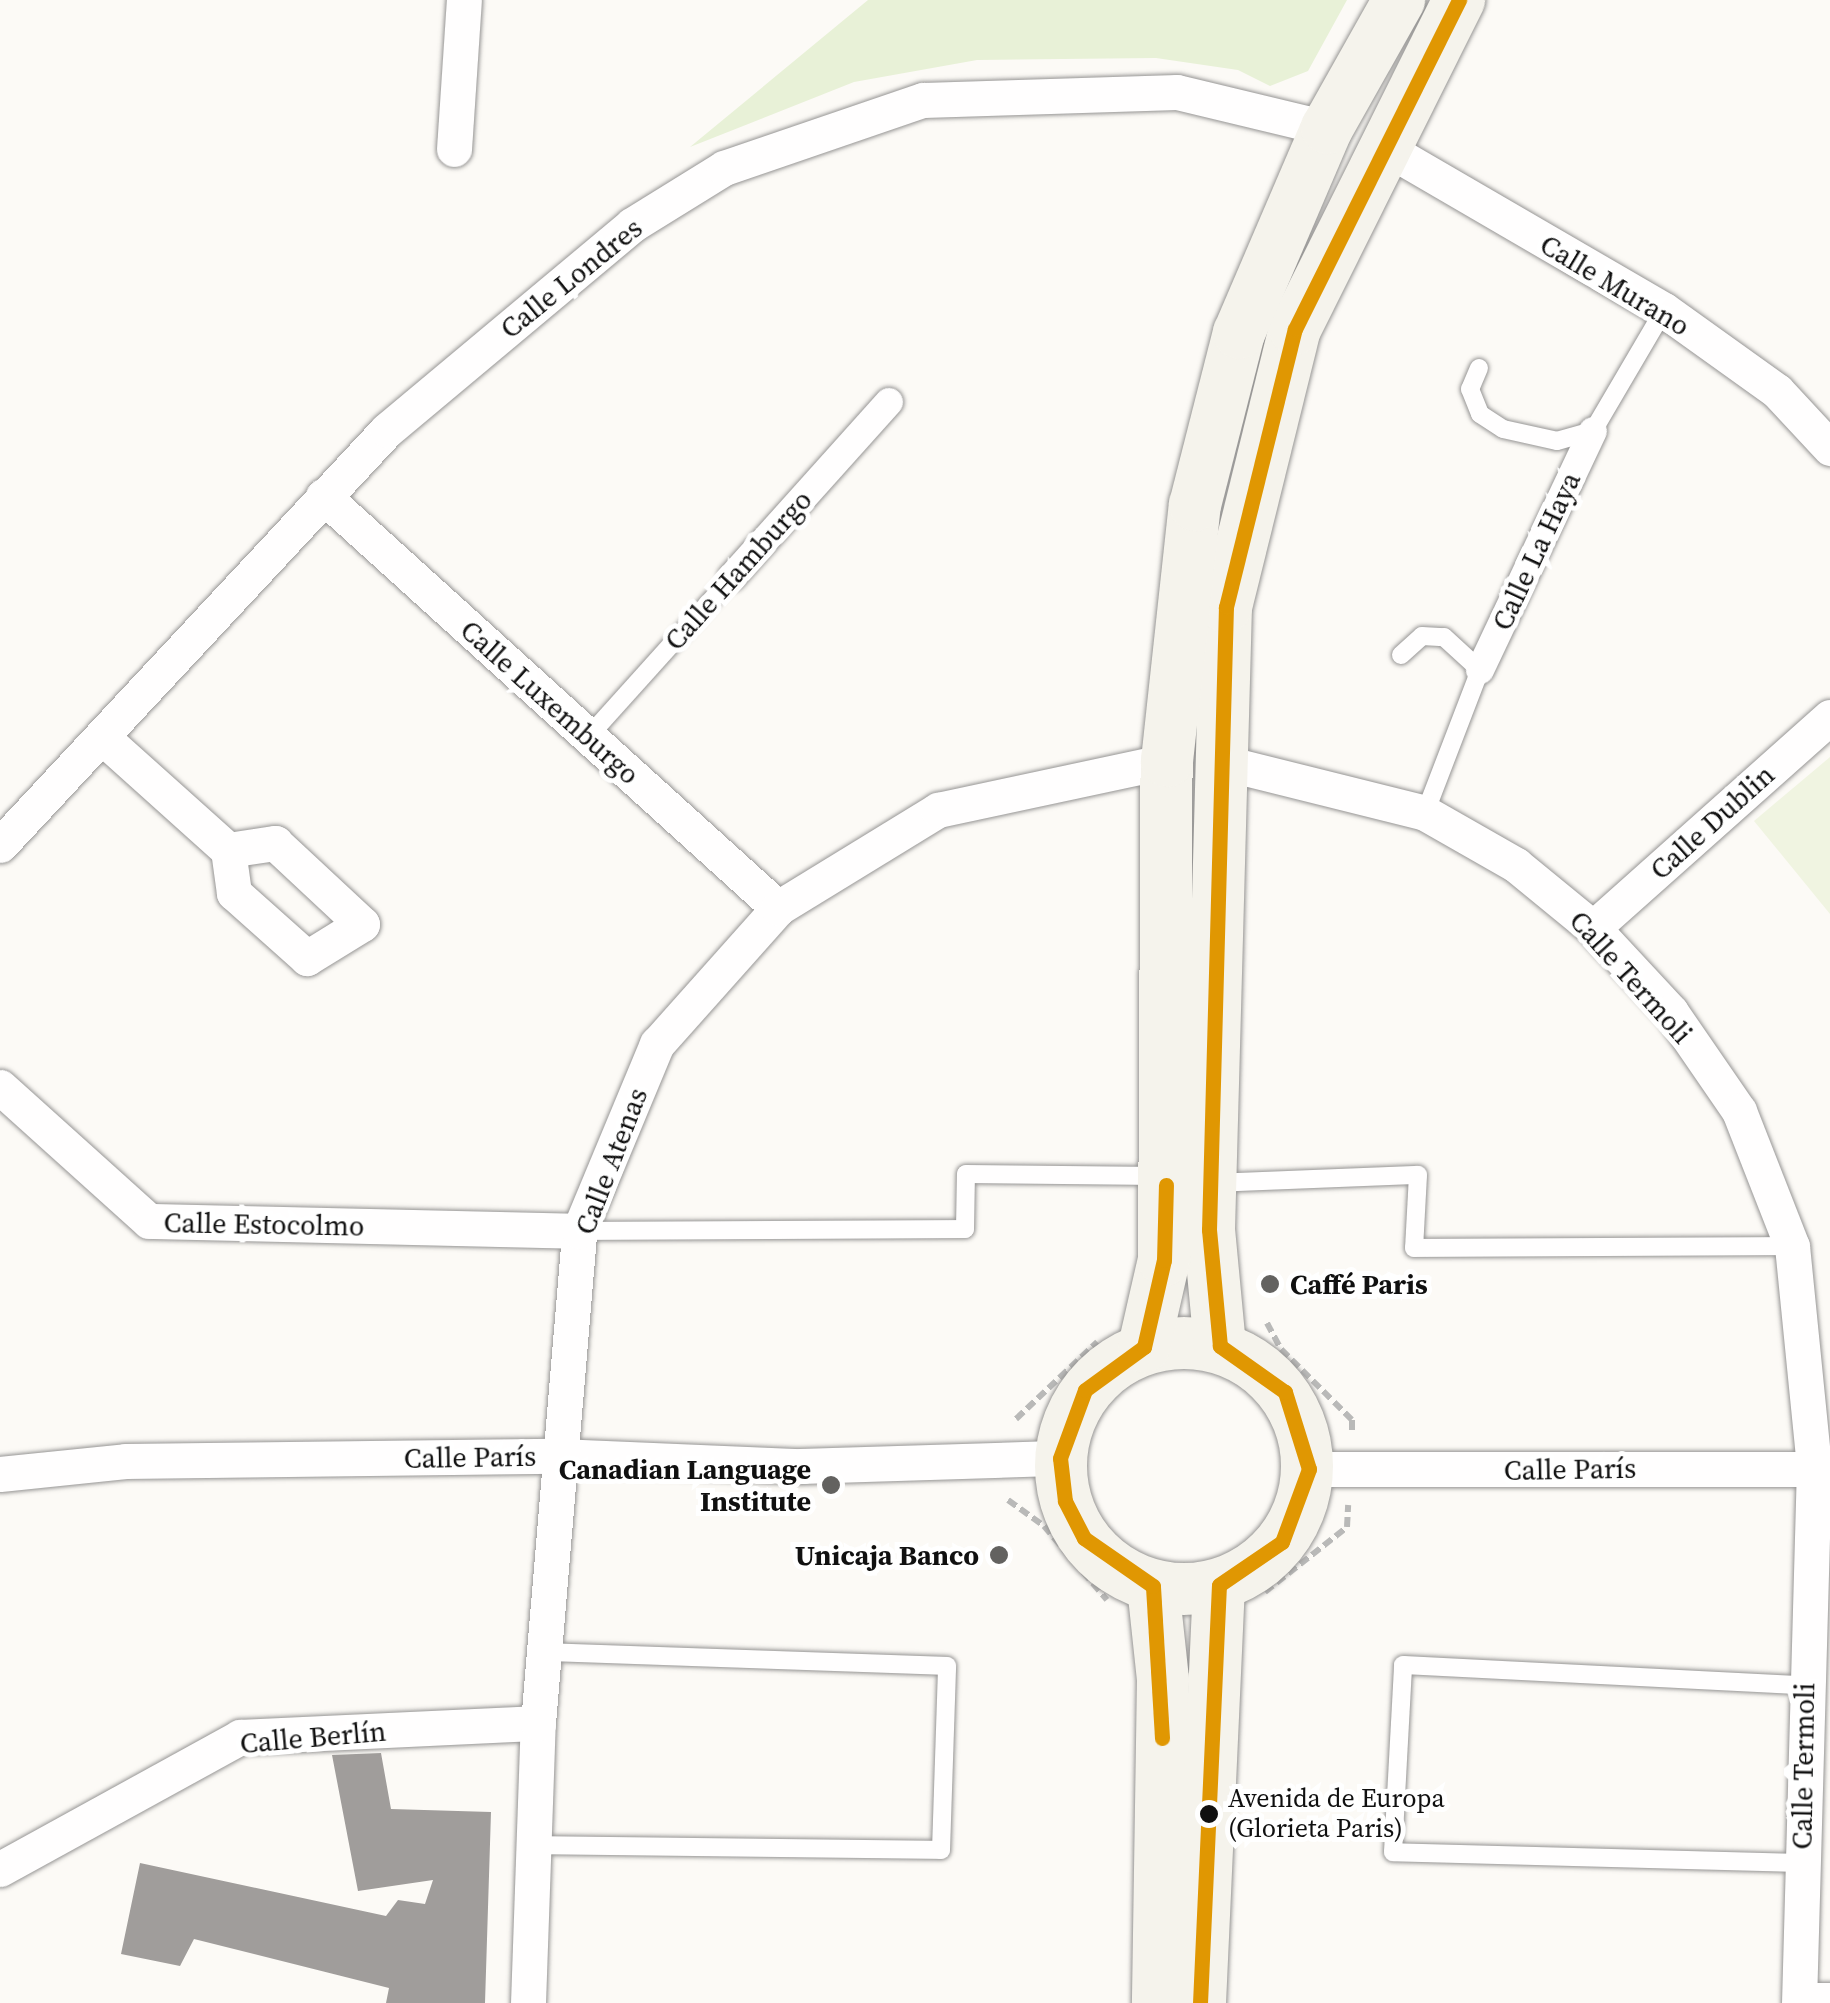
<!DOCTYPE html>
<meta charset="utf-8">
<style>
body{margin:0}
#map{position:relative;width:1830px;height:2003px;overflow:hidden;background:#fcfaf6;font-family:"Source Serif 4",serif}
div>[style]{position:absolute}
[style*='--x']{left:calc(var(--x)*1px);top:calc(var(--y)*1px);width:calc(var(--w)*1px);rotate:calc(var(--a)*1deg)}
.green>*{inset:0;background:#e8f1d7}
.pitch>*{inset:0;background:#f0f4e1}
.building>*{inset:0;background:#a09d9b}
.path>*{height:6px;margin-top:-3px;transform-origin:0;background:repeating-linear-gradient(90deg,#b9b9b8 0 10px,transparent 0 15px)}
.roads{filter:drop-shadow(0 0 2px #969594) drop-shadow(0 0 2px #969594)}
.service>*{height:18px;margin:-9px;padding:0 9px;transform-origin:9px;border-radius:9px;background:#fffefe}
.pedestrian>*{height:28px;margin:-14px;padding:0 14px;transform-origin:14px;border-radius:14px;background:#fffefe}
.minor>*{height:35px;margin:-17.5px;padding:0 17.5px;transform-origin:17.5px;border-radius:17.5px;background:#fffefe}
.secondary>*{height:52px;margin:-26px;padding:0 26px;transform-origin:26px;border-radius:26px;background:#f5f3ec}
.secondary>.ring{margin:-26px;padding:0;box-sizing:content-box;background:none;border:52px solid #f5f3ec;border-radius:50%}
.bus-1>*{height:15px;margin:-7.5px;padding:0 7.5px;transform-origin:7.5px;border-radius:7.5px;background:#e09702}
.dots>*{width:28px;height:28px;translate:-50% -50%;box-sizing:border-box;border:5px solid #fff;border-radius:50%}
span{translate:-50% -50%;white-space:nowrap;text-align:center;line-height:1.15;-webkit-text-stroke:10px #fff;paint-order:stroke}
.bus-label{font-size:26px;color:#101010}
.left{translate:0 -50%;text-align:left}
.street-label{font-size:28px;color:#101010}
.poi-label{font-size:28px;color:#101010;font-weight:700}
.right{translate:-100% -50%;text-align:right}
</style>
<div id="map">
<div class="green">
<div style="clip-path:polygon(868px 0,1347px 0,1308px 71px,1270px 86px,1238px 70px,1156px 58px,977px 60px,854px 82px,690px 147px)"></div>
</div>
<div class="pitch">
<div style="clip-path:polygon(1830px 757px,1830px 914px,1754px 821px)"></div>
</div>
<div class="building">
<div style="clip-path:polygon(381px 1753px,391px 1809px,491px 1812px,485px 2003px,386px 2003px,389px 1988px,194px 1939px,180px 1966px,121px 1954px,140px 1863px,386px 1916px,398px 1900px,425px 1904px,433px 1880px,358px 1891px,332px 1755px)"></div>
</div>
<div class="path">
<div style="--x:1267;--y:1323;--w:30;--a:62"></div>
<div style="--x:1281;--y:1349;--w:100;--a:45"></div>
<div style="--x:1352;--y:1420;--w:12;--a:90"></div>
<div style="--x:1016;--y:1419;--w:112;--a:-43.5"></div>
<div style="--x:1008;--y:1500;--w:44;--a:35.8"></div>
<div style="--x:1044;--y:1526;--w:97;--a:49.6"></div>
<div style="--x:1265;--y:1592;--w:105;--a:-38.4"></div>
<div style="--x:1347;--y:1527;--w:22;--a:-87"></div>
</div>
<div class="roads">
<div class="service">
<div style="--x:1479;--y:368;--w:23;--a:113"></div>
<div style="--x:1470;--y:389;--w:27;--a:68"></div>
<div style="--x:1480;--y:414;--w:27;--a:33"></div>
<div style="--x:1503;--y:429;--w:55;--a:12.5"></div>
<div style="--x:1557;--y:441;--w:37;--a:-16"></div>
<div style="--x:1593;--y:431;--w:140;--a:-59.6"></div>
<div style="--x:1401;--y:655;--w:28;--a:-42"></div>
<div style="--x:1422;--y:636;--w:22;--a:3"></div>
<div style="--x:1444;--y:637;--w:49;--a:42.5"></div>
<div style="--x:1480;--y:670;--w:153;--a:111"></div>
<div style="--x:588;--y:737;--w:215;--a:-48"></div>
<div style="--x:1215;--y:1183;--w:203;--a:-2.3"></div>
<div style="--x:1418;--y:1175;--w:73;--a:93.1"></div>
<div style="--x:1414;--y:1248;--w:378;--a:-0.3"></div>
<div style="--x:579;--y:1231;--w:386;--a:-0.3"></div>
<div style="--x:965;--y:1229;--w:55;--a:-89"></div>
<div style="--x:966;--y:1174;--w:193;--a:0.6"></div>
<div style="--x:534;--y:1845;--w:407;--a:0.7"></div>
<div style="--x:941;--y:1850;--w:184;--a:-88.1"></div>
<div style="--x:947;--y:1666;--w:403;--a:-178"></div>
<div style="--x:1801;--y:1863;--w:408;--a:-178.5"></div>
<div style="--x:1393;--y:1852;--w:187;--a:-86.9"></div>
<div style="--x:1403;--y:1665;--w:400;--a:2.9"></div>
</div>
<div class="pedestrian">
<div style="--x:732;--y:577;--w:235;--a:-48.1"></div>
<div style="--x:1480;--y:670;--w:264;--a:-64.7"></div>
<div style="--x:1798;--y:1997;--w:32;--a:0"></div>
</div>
<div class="minor">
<div style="--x:1382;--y:146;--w:326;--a:30.2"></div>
<div style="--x:1664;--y:310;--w:139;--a:35.6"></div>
<div style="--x:1777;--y:391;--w:78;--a:47.1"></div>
<div style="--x:454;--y:149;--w:149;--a:-86.2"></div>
<div style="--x:323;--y:496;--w:614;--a:42.16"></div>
<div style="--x:102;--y:737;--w:169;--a:41.9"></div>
<div style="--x:228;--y:850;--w:48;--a:-8.5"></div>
<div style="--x:275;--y:843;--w:119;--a:43"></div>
<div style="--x:362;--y:924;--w:65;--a:148.3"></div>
<div style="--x:307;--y:958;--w:98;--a:-138.3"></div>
<div style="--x:234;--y:893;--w:43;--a:-97.9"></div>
<div style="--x:1221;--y:762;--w:210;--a:14"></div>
<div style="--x:1425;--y:813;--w:105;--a:29.7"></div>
<div style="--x:1516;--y:865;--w:99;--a:39.3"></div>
<div style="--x:1593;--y:928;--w:115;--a:47.1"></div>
<div style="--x:1671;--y:1012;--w:120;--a:55.5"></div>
<div style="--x:1739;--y:1111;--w:145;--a:68.6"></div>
<div style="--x:1792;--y:1246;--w:221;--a:84.3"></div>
<div style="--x:1814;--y:1466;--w:537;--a:91.6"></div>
<div style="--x:0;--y:845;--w:567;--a:-47"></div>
<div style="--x:387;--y:430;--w:319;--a:-39.9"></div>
<div style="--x:632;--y:225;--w:108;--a:-31.8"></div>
<div style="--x:724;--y:168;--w:210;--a:-18.9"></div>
<div style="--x:923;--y:100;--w:254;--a:-1.8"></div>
<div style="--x:1177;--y:92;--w:154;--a:13.5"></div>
<div style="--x:1593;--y:928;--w:317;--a:-41.7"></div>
<div style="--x:0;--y:1087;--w:200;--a:42"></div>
<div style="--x:149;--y:1221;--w:430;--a:1.3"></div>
<div style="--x:1309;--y:1469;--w:521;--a:0"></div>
<div style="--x:0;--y:1474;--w:126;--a:-5.9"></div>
<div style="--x:125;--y:1461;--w:433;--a:-0.7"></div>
<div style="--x:558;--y:1456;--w:242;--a:2.4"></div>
<div style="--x:800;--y:1466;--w:260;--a:-1.8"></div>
<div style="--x:0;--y:1869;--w:274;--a:-28.8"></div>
<div style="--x:240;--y:1737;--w:298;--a:-2.7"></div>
<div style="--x:528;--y:2003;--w:280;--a:-88"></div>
<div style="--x:538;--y:1723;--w:494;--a:-85.2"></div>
<div style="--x:579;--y:1231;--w:203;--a:-67.4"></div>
<div style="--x:657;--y:1044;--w:182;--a:-48.3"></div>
<div style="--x:778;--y:908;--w:188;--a:-31.5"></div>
<div style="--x:938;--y:810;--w:234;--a:-12.1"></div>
</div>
<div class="secondary">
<div class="ring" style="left:1061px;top:1343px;width:194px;height:194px"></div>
<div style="--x:1220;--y:1346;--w:117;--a:-95.4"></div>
<div style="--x:1209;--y:1230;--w:623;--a:-88.44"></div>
<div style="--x:1226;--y:607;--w:286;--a:-76.1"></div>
<div style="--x:1295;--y:329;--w:368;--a:-63.5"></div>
<div style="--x:1144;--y:1347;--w:89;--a:-77.1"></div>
<div style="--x:1164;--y:1260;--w:499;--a:-89.7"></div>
<div style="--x:1167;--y:761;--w:258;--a:-83.8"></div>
<div style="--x:1195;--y:505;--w:178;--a:-75.7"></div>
<div style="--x:1239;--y:333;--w:223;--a:-66.8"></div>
<div style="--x:1327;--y:128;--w:147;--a:-60.6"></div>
<div style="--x:1153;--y:1586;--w:94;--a:83.9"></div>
<div style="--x:1163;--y:1679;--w:324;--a:90.9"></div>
<div style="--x:1200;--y:2003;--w:418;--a:-87.4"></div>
</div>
</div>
<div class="bus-1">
<div style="--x:1162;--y:1738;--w:152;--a:-93.4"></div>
<div style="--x:1153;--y:1586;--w:84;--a:-145.2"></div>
<div style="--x:1084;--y:1538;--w:42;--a:-117.2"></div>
<div style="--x:1065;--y:1501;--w:43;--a:-96.6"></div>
<div style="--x:1060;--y:1458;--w:72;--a:-69.8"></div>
<div style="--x:1085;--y:1390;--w:73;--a:-36.1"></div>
<div style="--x:1144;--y:1347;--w:89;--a:-77.1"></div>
<div style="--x:1164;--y:1260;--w:75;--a:-88.5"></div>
<div style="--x:1200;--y:2003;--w:418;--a:-87.4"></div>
<div style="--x:1219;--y:1585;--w:76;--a:-34.3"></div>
<div style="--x:1282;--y:1542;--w:78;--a:-69.7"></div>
<div style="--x:1309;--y:1469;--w:81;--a:-107.3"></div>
<div style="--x:1285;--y:1392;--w:80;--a:-144.7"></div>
<div style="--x:1220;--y:1346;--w:117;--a:-95.4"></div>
<div style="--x:1209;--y:1230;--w:623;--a:-88.44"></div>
<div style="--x:1226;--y:607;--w:286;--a:-76.1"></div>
<div style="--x:1295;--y:329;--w:368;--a:-63.5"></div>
</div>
<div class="dots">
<div style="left:1270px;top:1284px;background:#636260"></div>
<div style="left:831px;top:1485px;background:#636260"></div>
<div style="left:999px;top:1555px;background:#636260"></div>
<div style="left:1209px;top:1814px;background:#101010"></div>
</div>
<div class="bus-label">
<span class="left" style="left:1228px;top:1814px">Avenida de Europa<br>(Glorieta Paris)</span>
</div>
<div class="street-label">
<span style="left:571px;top:278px;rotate:-39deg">Calle Londres</span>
<span style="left:1615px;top:285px;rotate:31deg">Calle Murano</span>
<span style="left:1536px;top:551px;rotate:-65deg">Calle La Haya</span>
<span style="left:738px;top:570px;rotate:-48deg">Calle Hamburgo</span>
<span style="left:550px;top:702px;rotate:42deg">Calle Luxemburgo</span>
<span style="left:1712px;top:822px;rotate:-42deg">Calle Dublin</span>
<span style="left:1631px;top:977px;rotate:48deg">Calle Termoli</span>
<span style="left:611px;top:1161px;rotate:-69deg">Calle Atenas</span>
<span style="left:264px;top:1224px;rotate:1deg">Calle Estocolmo</span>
<span style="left:470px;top:1457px;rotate:-1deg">Calle París</span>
<span style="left:1570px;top:1469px;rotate:-1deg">Calle París</span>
<span style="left:313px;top:1737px;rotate:-5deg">Calle Berlín</span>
<span style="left:1803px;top:1766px;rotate:-89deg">Calle Termoli</span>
</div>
<div class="poi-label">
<span class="left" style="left:1290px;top:1284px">Caffé Paris</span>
<span class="right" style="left:811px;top:1485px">Canadian Language<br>Institute</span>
<span class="right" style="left:979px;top:1555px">Unicaja Banco</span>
</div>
</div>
